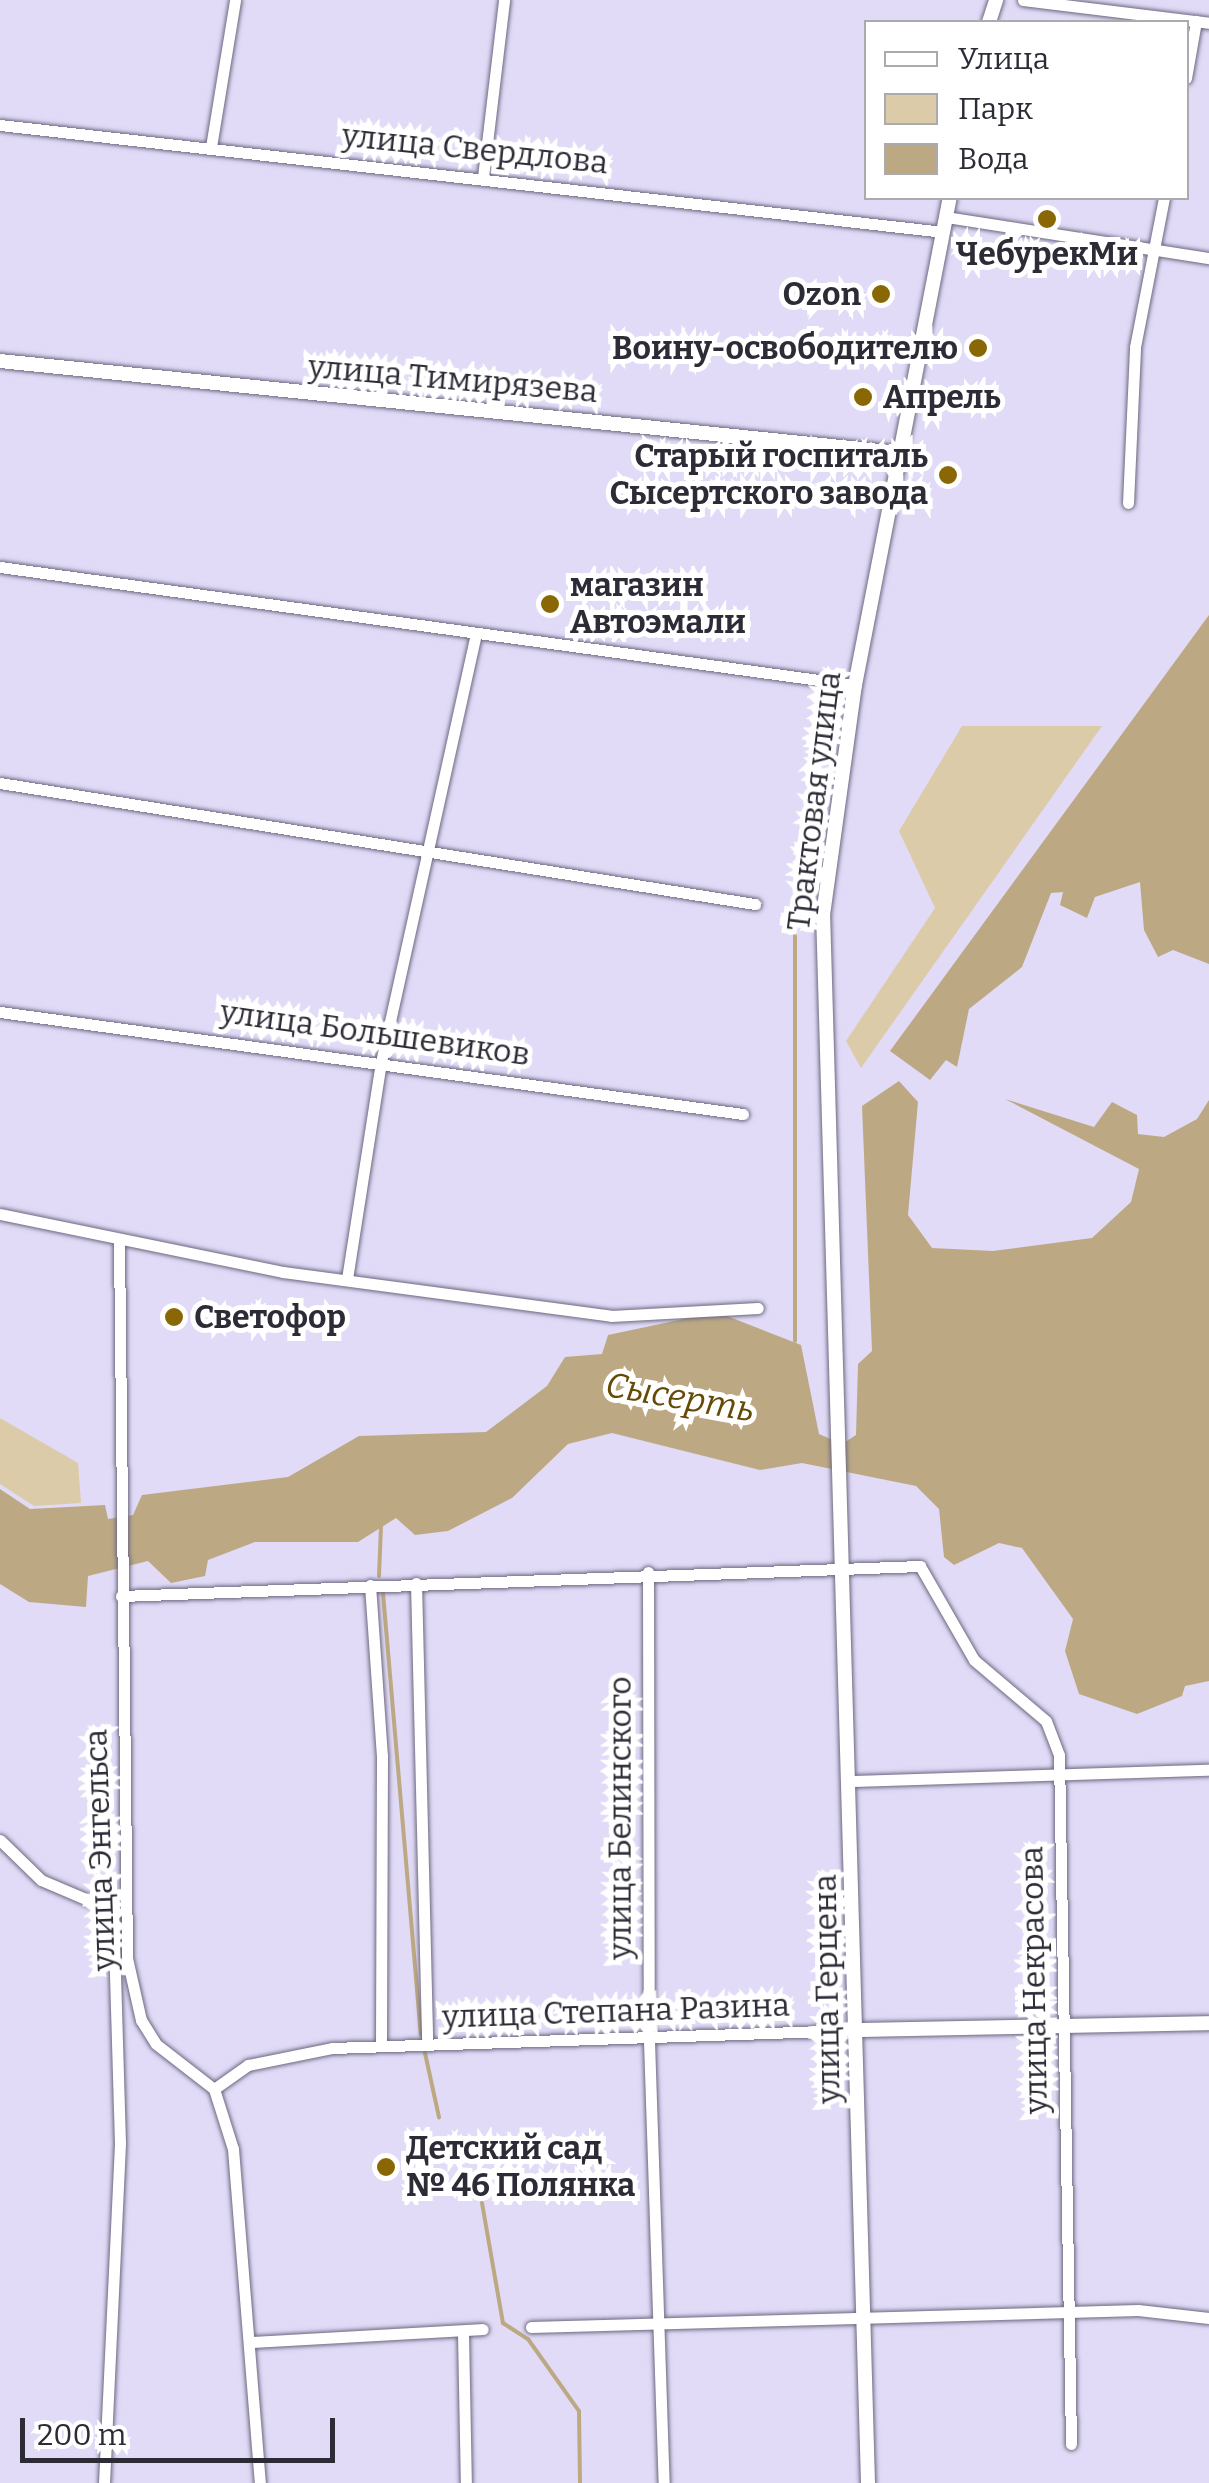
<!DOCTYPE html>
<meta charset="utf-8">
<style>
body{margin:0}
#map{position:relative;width:1209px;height:2483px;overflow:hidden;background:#e1dbf7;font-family:Bitter,serif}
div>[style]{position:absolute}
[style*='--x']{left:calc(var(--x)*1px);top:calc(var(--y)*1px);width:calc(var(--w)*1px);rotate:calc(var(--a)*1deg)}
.green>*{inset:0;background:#dccba9}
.water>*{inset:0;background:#bca984}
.stream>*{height:4px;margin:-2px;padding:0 2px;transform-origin:2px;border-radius:2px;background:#bca984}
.roads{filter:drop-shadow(0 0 2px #6d6880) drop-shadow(0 0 2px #6d6880)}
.minor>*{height:11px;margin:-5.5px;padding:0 5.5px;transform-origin:5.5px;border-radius:5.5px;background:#fff}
.major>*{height:14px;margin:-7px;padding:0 7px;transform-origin:7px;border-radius:7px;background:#fff}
.dots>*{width:28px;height:28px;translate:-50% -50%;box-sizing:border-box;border:5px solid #fff;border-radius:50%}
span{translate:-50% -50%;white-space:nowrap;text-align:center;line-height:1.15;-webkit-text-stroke:10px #fff;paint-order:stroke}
.street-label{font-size:32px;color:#2d2b36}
.poi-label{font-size:32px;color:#2d2b36;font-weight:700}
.right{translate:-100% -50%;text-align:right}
.left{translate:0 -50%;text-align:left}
.water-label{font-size:35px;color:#654a06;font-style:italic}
.legend{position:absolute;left:864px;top:20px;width:325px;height:180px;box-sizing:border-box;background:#fff;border:2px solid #abaaaf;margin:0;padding:12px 18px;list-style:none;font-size:30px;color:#2d2b36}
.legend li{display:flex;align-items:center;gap:20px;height:50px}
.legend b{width:50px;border:2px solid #abaaaf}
.scale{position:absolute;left:20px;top:2418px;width:315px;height:45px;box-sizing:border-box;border:5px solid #2d2b36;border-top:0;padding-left:12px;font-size:30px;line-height:35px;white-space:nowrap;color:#2d2b36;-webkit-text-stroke:8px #fff;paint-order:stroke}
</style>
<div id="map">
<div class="green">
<div style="clip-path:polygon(962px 726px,1102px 726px,861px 1068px,846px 1041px,935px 908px,899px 831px)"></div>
<div style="clip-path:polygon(0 1418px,78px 1463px,81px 1503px,34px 1506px,0 1484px)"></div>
</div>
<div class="water">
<div style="clip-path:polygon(1209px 615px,1209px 964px,1173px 950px,1158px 957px,1144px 930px,1140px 882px,1095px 897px,1087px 918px,1060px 905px,1063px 892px,1051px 893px,1022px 967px,969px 1009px,957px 1067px,946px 1060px,930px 1080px,890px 1051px)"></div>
<div style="clip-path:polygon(899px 1081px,918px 1102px,908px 1215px,932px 1248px,993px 1251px,1092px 1238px,1131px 1202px,1139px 1169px,1005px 1099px,1094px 1127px,1112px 1102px,1137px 1115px,1138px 1134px,1164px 1137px,1197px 1119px,1209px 1100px,1209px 1681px,1185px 1686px,1182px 1696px,1137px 1714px,1079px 1694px,1065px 1651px,1073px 1619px,1022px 1548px,999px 1543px,954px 1565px,944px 1557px,939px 1509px,916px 1486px,802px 1463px,760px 1470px,612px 1433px,568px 1444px,512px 1498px,448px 1531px,415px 1535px,396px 1518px,358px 1542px,255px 1542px,208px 1560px,205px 1576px,171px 1583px,148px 1561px,88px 1576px,86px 1607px,29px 1602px,0 1584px,0 1489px,30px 1509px,105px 1505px,108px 1519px,133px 1515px,142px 1495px,288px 1477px,359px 1436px,486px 1432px,547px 1386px,565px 1357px,602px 1354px,608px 1335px,717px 1312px,801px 1345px,819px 1434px,842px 1444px,856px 1435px,858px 1364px,872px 1351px,862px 1106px)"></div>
</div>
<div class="stream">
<div style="--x:795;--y:898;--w:443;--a:90"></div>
<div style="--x:379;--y:1576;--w:50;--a:-87.7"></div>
<div style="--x:383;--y:1593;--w:443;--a:85.1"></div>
<div style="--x:425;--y:2053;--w:66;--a:77.7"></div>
<div style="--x:482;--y:2203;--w:122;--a:80.1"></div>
<div style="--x:503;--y:2323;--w:30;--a:33"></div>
<div style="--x:528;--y:2339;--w:88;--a:54.7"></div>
<div style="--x:579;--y:2411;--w:72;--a:89.2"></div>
</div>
<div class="roads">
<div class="minor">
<div style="--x:1023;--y:0;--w:187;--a:7"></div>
<div style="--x:1186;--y:78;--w:58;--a:-80"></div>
<div style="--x:0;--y:125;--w:949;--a:6.47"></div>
<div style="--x:211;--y:147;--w:149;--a:-80.7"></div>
<div style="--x:483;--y:177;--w:178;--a:-83.2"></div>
<div style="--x:946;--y:217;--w:266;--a:8.9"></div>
<div style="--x:1128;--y:503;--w:156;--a:-87.4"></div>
<div style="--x:1135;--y:347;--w:152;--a:-79"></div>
<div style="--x:0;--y:567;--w:863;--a:7.86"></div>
<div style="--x:0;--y:783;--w:765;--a:9.11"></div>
<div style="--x:0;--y:1012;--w:750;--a:7.82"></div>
<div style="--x:0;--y:1214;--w:289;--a:11.6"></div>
<div style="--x:283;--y:1272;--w:331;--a:7.6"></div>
<div style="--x:611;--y:1316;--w:147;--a:-3.1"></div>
<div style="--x:119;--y:1242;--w:716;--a:89.36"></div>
<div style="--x:127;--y:1958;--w:64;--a:77.3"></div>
<div style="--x:141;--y:2020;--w:28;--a:58"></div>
<div style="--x:156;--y:2044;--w:73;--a:37.8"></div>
<div style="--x:214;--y:2089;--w:63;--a:72.4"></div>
<div style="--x:233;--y:2149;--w:335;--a:85.4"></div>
<div style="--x:347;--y:1279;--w:220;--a:-81.1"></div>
<div style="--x:381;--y:1062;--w:435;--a:-77.5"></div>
<div style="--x:648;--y:1572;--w:469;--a:89.9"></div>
<div style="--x:649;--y:2041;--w:442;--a:88.1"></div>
<div style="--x:416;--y:1583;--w:460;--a:88.6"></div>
<div style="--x:370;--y:1585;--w:171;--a:86"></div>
<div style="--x:382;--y:1756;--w:289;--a:90.2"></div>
<div style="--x:121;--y:1596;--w:800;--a:-2.15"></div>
<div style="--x:920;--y:1566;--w:108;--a:60.1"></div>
<div style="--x:974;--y:1660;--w:94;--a:40.3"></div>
<div style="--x:1046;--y:1721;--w:36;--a:69"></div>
<div style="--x:1059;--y:1755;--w:689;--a:89"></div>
<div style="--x:851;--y:1781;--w:358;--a:-1.8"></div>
<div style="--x:0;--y:1840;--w:57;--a:44.3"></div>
<div style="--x:41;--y:1880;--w:82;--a:23.1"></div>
<div style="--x:214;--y:2089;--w:42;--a:-35.2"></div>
<div style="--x:248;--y:2065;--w:86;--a:-11.4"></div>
<div style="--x:332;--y:2048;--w:523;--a:-1.97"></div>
<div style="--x:531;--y:2327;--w:607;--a:-1.6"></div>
<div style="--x:1138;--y:2310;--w:71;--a:6.4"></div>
<div style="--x:463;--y:2333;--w:150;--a:88.9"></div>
<div style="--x:253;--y:2342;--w:230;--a:-3.2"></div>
<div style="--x:104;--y:2483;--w:340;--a:-87.3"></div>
<div style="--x:120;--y:2143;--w:231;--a:-91.7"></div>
</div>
<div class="major">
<div style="--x:989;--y:22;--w:23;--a:-72"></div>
<div style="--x:0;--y:361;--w:905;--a:5.84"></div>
<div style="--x:855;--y:2030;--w:354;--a:-1.1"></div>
<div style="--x:868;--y:2483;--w:1569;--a:-91.64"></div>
<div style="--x:823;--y:915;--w:232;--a:-82.1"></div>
<div style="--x:855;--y:685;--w:496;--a:-79"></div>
</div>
</div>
<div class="dots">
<div style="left:1047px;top:219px;background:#8a6705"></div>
<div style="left:881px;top:294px;background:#8a6705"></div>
<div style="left:978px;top:348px;background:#8a6705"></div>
<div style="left:863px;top:397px;background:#8a6705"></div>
<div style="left:948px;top:475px;background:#8a6705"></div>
<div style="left:550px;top:604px;background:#8a6705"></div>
<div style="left:174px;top:1317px;background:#8a6705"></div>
<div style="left:386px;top:2167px;background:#8a6705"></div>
</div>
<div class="street-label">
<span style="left:475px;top:149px;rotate:6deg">улица Свердлова</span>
<span style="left:453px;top:379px;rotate:5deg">улица Тимирязева</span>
<span style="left:814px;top:801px;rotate:-83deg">Трактовая улица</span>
<span style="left:375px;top:1033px;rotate:8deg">улица Большевиков</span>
<span style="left:620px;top:1818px;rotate:-90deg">улица Белинского</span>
<span style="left:100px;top:1850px;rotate:-92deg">улица Энгельса</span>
<span style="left:1034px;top:1980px;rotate:-91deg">улица Некрасова</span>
<span style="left:827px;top:1989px;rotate:-91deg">улица Герцена</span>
<span style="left:616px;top:2011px;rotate:-2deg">улица Степана Разина</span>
</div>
<div class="poi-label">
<span style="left:1047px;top:254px">ЧебурекМи</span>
<span class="right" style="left:861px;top:294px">Ozon</span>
<span class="right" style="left:958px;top:348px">Воину-освободителю</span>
<span class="left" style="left:883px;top:397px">Апрель</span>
<span class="right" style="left:928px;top:475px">Старый госпиталь<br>Сысертского завода</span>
<span class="left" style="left:570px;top:604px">магазин<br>Автоэмали</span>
<span class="left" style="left:194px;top:1317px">Светофор</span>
<span class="left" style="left:406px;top:2167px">Детский сад<br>№ 46 Полянка</span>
</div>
<div class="water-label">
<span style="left:680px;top:1397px;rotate:10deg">Сысерть</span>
</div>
<ul class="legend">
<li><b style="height:12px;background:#fff"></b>Улица</li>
<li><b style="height:28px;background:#dccba9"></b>Парк</li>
<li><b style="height:28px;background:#bca984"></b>Вода</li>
</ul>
<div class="scale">200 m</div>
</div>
